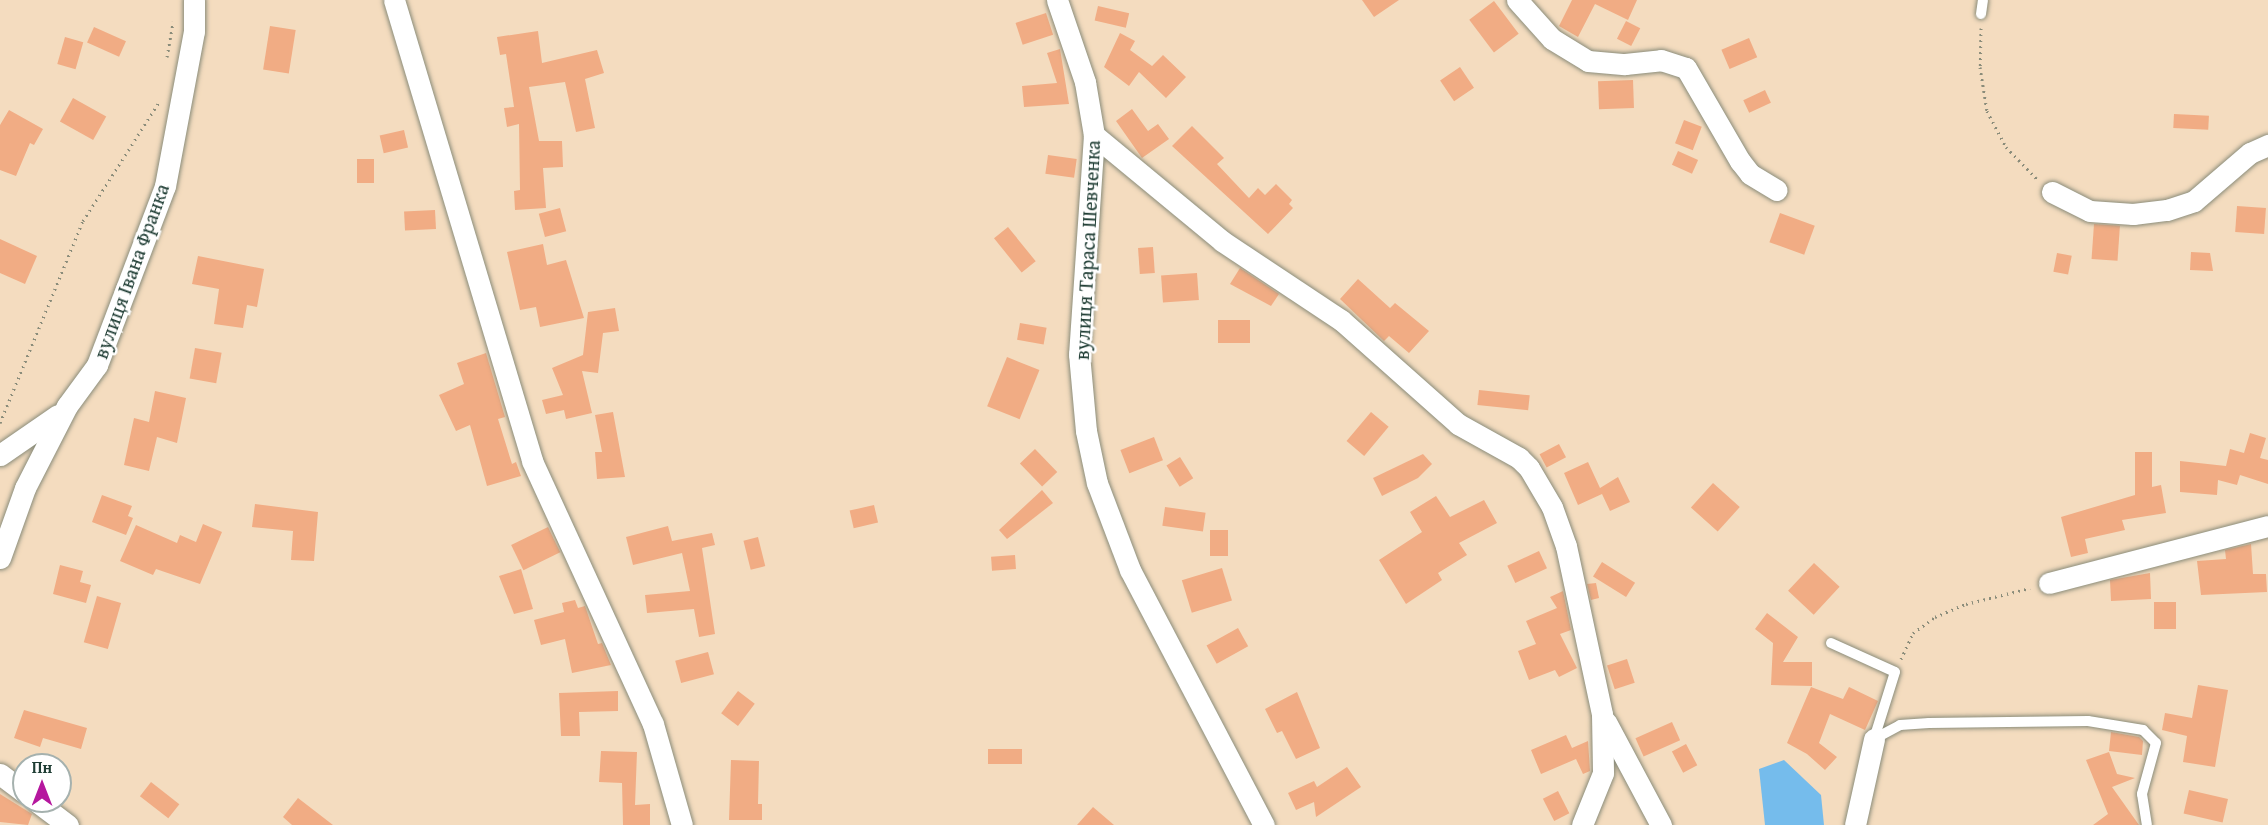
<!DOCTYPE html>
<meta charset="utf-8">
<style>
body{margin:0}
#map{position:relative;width:2268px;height:825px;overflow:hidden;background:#f4dcbf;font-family:"Gentium Book Plus",serif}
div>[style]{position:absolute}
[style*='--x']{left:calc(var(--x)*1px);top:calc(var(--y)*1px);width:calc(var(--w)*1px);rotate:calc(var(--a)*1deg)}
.water>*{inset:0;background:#75bcec}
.building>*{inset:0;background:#f1ac84;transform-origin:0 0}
.path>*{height:3px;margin-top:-1.5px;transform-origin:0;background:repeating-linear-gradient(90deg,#8a8c7a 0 1.5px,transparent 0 6px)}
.roads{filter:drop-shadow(0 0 2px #8a8c7a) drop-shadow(0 0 2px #8a8c7a)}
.service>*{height:10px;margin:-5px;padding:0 5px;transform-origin:5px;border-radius:5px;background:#fff}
.minor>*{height:21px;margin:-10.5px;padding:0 10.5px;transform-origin:10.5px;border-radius:10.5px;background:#fff}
span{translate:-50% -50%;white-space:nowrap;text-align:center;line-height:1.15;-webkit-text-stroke:5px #fff;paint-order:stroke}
.street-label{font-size:20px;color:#1f3d34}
.north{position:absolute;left:12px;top:753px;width:60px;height:60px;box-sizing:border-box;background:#fff;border:2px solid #a5b1ae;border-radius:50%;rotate:0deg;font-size:16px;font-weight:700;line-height:24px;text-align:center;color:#1f3d34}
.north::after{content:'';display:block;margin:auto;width:21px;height:27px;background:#b5179e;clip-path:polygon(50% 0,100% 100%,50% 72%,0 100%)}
</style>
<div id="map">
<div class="water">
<div style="clip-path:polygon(1784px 760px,1821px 795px,1824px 825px,1765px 825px,1759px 769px)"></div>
</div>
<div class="building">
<div style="clip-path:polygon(1362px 0,1399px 0,1374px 17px)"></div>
<div style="clip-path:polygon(1572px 0,1637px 0,1628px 20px,1595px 4px,1578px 37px,1559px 26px)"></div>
<div style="left:1494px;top:1px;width:41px;height:31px;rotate:53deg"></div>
<div style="left:1098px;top:6px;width:32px;height:15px;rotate:13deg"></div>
<div style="left:1046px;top:13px;width:23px;height:32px;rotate:72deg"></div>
<div style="left:1626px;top:21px;width:16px;height:20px;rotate:27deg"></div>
<div style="left:270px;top:26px;width:26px;height:44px;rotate:9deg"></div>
<div style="left:94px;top:27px;width:35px;height:17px;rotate:24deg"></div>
<div style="clip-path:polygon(538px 31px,542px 63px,597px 50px,604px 73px,585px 79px,595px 128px,576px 132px,565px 82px,529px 87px,539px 141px,562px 141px,563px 167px,543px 168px,546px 208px,515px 210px,514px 191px,520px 190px,519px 124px,507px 127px,504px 108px,514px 107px,506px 54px,500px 55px,497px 37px)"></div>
<div style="clip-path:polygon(1120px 33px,1135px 41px,1130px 50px,1152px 66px,1163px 55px,1186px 77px,1166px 98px,1139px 72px,1129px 86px,1104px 67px)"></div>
<div style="left:65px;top:37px;width:19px;height:28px;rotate:16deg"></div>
<div style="left:1749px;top:38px;width:21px;height:30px;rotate:67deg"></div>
<div style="clip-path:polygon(1060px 49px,1069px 104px,1024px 107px,1022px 86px,1057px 83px,1047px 53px)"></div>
<div style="left:1460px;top:67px;width:25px;height:24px;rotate:56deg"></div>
<div style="left:1633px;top:80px;width:28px;height:35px;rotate:88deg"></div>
<div style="left:1765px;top:90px;width:14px;height:24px;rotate:65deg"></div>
<div style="left:73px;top:98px;width:38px;height:27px;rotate:29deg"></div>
<div style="clip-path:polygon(1132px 109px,1148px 131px,1158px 124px,1169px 139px,1142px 158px,1116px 121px)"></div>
<div style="clip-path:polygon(9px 110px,43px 129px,34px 145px,30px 143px,16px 176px,0 170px,0 125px)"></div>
<div style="left:2174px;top:114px;width:35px;height:14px;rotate:3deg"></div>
<div style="left:1684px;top:120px;width:19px;height:25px;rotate:21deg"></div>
<div style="clip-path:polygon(1192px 126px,1224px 158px,1217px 164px,1249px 198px,1258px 188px,1265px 195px,1276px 184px,1292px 200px,1289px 204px,1293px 208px,1268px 234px,1172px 146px)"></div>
<div style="left:404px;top:130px;width:18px;height:25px;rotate:77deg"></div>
<div style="left:1678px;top:151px;width:22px;height:15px;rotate:24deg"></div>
<div style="left:1048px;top:155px;width:29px;height:19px;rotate:8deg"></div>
<div style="left:357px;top:159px;width:17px;height:24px"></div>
<div style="left:2237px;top:206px;width:29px;height:26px;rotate:4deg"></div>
<div style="left:560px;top:208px;width:24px;height:22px;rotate:75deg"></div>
<div style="left:435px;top:210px;width:19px;height:31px;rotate:87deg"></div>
<div style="left:1780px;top:213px;width:37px;height:31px;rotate:20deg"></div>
<div style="left:2094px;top:224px;width:26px;height:35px;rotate:4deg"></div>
<div style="left:1008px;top:227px;width:44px;height:18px;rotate:51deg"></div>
<div style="clip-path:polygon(0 239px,37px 256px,25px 284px,0 273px)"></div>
<div style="clip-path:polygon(543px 244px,547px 265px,566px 260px,584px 318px,540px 327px,536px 307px,520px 310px,507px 252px)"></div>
<div style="left:1153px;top:247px;width:26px;height:15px;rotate:86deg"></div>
<div style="clip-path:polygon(2191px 252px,2210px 253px,2213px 271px,2190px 270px)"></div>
<div style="left:2057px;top:253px;width:15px;height:19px;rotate:11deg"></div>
<div style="clip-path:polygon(198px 256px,264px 269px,257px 307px,247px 305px,243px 328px,214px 324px,219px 289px,192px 284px)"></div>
<div style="clip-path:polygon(1240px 268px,1279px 294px,1271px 306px,1230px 284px)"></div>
<div style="left:1197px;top:273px;width:27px;height:36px;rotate:86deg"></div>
<div style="clip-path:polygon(1358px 279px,1390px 308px,1395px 303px,1429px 331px,1409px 353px,1389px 336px,1384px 341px,1340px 299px)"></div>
<div style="clip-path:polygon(615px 308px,619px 331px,603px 333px,598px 373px,582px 371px,592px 413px,566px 419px,564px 410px,546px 414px,542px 400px,563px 395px,552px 368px,583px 355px,588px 312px)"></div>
<div style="left:1218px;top:320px;width:32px;height:23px"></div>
<div style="left:1020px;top:323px;width:27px;height:17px;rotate:10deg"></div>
<div style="left:195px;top:348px;width:27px;height:31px;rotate:10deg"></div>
<div style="clip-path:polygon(486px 353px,505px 417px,498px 419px,512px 464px,516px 462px,521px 476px,487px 486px,470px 425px,456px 431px,439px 395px,464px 384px,457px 363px)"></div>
<div style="left:1007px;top:357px;width:35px;height:53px;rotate:22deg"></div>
<div style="left:1479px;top:390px;width:51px;height:15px;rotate:6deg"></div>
<div style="clip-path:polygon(155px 391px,186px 398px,177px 443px,157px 437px,149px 471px,124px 465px,134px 418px,149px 422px)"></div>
<div style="clip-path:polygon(613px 412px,625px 477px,597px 479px,595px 452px,602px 452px,595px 415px)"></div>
<div style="left:1371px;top:412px;width:23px;height:38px;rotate:40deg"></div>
<div style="clip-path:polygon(2250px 433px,2266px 438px,2260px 458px,2268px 460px,2268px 484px,2240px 475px,2237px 485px,2218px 480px,2217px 495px,2180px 492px,2180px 461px,2226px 466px,2230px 449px,2244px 453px)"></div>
<div style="left:1154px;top:437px;width:25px;height:36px;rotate:69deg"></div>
<div style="left:1559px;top:444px;width:15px;height:22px;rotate:62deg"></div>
<div style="left:1035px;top:449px;width:32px;height:21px;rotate:46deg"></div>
<div style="clip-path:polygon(2135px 452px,2152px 452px,2152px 487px,2161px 485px,2166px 513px,2122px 520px,2125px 530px,2085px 539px,2088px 553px,2071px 557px,2061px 517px,2135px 495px)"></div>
<div style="clip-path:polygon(1423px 454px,1432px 464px,1418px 478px,1382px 496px,1373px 478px)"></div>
<div style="left:1180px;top:457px;width:25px;height:16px;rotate:58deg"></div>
<div style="clip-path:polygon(1588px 462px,1600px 488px,1618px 477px,1630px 502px,1610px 511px,1602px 494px,1578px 505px,1564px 473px)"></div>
<div style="left:1713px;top:483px;width:36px;height:33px;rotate:42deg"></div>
<div style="clip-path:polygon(1042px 490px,1053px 503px,1007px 539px,999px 530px)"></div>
<div style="clip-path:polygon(102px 495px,132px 506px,128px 516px,133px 518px,126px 535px,92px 522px)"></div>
<div style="clip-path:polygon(1436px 496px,1450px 517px,1484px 500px,1497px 523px,1459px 543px,1467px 555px,1438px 573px,1442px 580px,1406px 604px,1379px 560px,1422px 532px,1410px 512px)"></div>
<div style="clip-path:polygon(255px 504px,318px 512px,314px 561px,291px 560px,293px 531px,252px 527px)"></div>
<div style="left:874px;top:505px;width:18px;height:25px;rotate:77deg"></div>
<div style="left:1165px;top:507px;width:41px;height:19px;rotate:8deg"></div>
<div style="clip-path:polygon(203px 524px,222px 532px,200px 584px,156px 569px,153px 575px,120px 561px,136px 525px,177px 543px,180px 535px,196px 542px)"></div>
<div style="clip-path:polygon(668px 526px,672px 541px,712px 533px,715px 545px,702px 548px,715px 634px,699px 637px,694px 609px,647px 613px,645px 595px,690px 591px,682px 553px,633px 565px,626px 537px)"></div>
<div style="left:548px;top:527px;width:28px;height:41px;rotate:64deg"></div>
<div style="left:1210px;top:530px;width:18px;height:26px"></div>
<div style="left:758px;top:537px;width:30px;height:15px;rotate:76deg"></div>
<div style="clip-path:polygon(2251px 544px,2253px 574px,2266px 574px,2267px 592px,2201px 595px,2197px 561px,2226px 559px,2225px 550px)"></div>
<div style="left:1539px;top:551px;width:19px;height:35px;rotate:65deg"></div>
<div style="left:1015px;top:555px;width:14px;height:24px;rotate:86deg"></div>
<div style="left:1602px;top:562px;width:39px;height:17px;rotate:32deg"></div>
<div style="left:1814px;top:563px;width:35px;height:38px;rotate:43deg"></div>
<div style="clip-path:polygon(60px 565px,83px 571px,80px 582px,91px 585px,86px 603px,53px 594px)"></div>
<div style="left:1222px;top:568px;width:34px;height:42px;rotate:73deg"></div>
<div style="clip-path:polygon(521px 569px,533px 609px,514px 614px,499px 576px)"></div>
<div style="clip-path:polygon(2150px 573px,2151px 599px,2111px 601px,2110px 580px)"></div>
<div style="clip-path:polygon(1596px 583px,1599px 598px,1591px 600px,1587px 584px)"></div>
<div style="clip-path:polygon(1563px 591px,1571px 630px,1560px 634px,1577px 668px,1559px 677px,1555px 670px,1529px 680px,1518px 651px,1536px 644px,1526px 621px,1557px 608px,1550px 597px)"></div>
<div style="left:97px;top:596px;width:25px;height:48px;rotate:16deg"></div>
<div style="clip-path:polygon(575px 600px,578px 608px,585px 606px,598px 644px,602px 643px,611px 665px,572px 673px,565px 639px,541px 645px,534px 620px,564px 612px,562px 603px)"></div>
<div style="left:2154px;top:602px;width:22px;height:27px"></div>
<div style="clip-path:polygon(1767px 613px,1798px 637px,1783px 662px,1812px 662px,1812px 686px,1771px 685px,1773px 643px,1755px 629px)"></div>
<div style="left:1238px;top:628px;width:21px;height:36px;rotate:61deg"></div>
<div style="left:708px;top:652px;width:23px;height:34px;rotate:75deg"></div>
<div style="left:1627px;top:659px;width:25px;height:21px;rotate:72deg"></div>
<div style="clip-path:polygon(2198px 685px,2228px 690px,2215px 767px,2183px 762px,2187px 736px,2162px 730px,2165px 713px,2192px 718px)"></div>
<div style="clip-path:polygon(1811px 687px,1843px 699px,1849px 687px,1878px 701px,1865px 730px,1830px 714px,1819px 743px,1837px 757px,1825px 770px,1807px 754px,1787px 743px)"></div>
<div style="clip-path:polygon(618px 691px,618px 711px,579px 712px,580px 736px,561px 736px,559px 693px)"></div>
<div style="left:738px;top:691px;width:21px;height:28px;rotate:37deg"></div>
<div style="clip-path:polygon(1297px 692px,1320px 748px,1296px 759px,1282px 731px,1277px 733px,1265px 709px)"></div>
<div style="clip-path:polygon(24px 710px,87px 728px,81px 749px,43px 738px,40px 747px,14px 738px)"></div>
<div style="left:1672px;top:722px;width:20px;height:40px;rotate:66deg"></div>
<div style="clip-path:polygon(2111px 732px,2139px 737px,2143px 741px,2142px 755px,2109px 751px)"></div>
<div style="clip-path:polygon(1566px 735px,1572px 748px,1588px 741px,1590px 771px,1583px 774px,1576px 759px,1541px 774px,1531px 750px)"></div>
<div style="left:1686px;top:744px;width:24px;height:16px;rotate:62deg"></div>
<div style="left:1022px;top:749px;width:15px;height:34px;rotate:90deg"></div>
<div style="clip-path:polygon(601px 751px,637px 752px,635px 805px,650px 804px,650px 825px,623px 825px,622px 783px,599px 782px)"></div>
<div style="clip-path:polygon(2109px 752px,2117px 774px,2135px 778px,2112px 787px,2139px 825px,2093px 825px,2108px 814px,2086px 760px)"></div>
<div style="clip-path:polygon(731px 760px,759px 761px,758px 804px,762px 804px,762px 820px,729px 820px)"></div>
<div style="clip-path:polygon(1347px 767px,1361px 787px,1316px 817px,1314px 802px,1296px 810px,1288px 793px,1314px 781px,1317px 787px)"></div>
<div style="left:151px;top:782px;width:36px;height:18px;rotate:38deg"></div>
<div style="left:2189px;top:790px;width:40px;height:24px;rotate:13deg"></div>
<div style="left:1558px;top:791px;width:25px;height:17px;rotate:63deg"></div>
<div style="clip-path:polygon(0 794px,32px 814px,28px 825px,0 822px)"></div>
<div style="clip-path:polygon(298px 798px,333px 825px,292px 825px,283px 817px)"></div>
<div style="clip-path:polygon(1093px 807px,1114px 825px,1077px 825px)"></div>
</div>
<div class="path">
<div style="--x:1981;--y:28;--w:39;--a:91"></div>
<div style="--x:1980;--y:67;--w:45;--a:81"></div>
<div style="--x:1987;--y:111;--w:41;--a:62.2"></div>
<div style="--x:2006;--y:147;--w:46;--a:45.9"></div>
<div style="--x:167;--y:57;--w:36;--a:-80"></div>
<div style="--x:0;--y:423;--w:218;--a:-67.7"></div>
<div style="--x:83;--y:221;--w:141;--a:-57.4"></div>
<div style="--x:1901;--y:659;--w:29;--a:-65"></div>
<div style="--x:1913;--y:633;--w:27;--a:-36"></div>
<div style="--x:1935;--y:617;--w:34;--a:-23"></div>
<div style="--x:1966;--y:604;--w:66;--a:-14"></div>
</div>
<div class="roads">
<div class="service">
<div style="--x:1981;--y:14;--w:14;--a:-82"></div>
<div style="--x:1831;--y:643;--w:70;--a:24.4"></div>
<div style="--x:1895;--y:672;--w:70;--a:107.4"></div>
<div style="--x:1874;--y:739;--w:30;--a:-28"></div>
<div style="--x:1900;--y:725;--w:29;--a:-4"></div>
<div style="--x:1929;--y:723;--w:159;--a:-0.7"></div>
<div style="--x:2088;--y:721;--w:56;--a:9.3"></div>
<div style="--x:2143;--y:730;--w:18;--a:45"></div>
<div style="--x:2156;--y:743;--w:53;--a:105.4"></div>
<div style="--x:2142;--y:794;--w:31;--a:81"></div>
</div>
<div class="minor">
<div style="--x:394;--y:0;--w:481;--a:73.3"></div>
<div style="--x:532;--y:461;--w:289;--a:65.3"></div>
<div style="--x:653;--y:724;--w:105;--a:74"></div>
<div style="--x:1057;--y:0;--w:87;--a:71.1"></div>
<div style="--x:1085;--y:82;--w:54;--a:80.4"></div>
<div style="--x:1094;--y:135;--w:220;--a:93.9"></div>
<div style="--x:1079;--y:354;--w:77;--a:84.8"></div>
<div style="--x:1086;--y:431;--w:53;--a:78.1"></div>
<div style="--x:1097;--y:483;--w:93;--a:69.2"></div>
<div style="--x:1130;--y:570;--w:288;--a:62.3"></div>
<div style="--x:1517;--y:0;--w:52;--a:48.1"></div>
<div style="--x:1552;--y:39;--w:42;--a:31.4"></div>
<div style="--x:1588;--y:61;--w:37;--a:5"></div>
<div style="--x:1625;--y:64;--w:36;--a:-6"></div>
<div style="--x:1661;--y:60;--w:26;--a:18"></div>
<div style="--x:1686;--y:68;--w:108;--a:59.9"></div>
<div style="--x:1740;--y:161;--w:16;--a:52"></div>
<div style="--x:1750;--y:174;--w:31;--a:31"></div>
<div style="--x:1094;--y:135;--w:166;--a:39.6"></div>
<div style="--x:1222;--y:241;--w:143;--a:33.6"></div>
<div style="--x:1341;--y:320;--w:157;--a:41.6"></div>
<div style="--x:1458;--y:424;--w:70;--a:29.1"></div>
<div style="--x:1519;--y:458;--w:14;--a:45"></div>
<div style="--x:1529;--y:468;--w:45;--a:59.5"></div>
<div style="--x:1552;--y:507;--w:41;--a:70.3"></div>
<div style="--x:1566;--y:546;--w:172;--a:77.9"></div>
<div style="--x:1602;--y:714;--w:59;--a:89"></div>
<div style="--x:1603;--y:773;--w:56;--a:112"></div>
<div style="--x:2052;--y:192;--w:42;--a:26.6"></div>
<div style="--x:2090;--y:211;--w:43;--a:4"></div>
<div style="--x:2133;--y:214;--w:34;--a:-7"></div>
<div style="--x:2167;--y:210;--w:28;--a:-18"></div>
<div style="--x:2194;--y:201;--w:74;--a:-40.6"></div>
<div style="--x:2250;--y:153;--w:20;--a:-24"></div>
<div style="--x:0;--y:455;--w:70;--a:-34.6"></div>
<div style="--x:0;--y:558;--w:74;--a:-70.3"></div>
<div style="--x:25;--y:488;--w:92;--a:-62.9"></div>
<div style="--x:67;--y:406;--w:51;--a:-53.8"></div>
<div style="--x:97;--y:365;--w:191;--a:-69.2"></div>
<div style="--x:165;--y:186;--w:158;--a:-79.4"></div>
<div style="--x:194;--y:31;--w:31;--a:-90"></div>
<div style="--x:2049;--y:583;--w:226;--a:-14.6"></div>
<div style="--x:1606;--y:722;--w:117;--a:61.9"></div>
<div style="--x:0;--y:774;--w:30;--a:37"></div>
<div style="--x:36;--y:801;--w:40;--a:37"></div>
<div style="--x:1855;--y:825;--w:88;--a:-77.5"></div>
</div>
</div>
<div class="street-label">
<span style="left:1087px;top:250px;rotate:-87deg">вулиця Тараса Шевченка</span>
<span style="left:131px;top:271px;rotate:-70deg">вулиця Івана Франка</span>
</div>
<div class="north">Пн</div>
</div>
